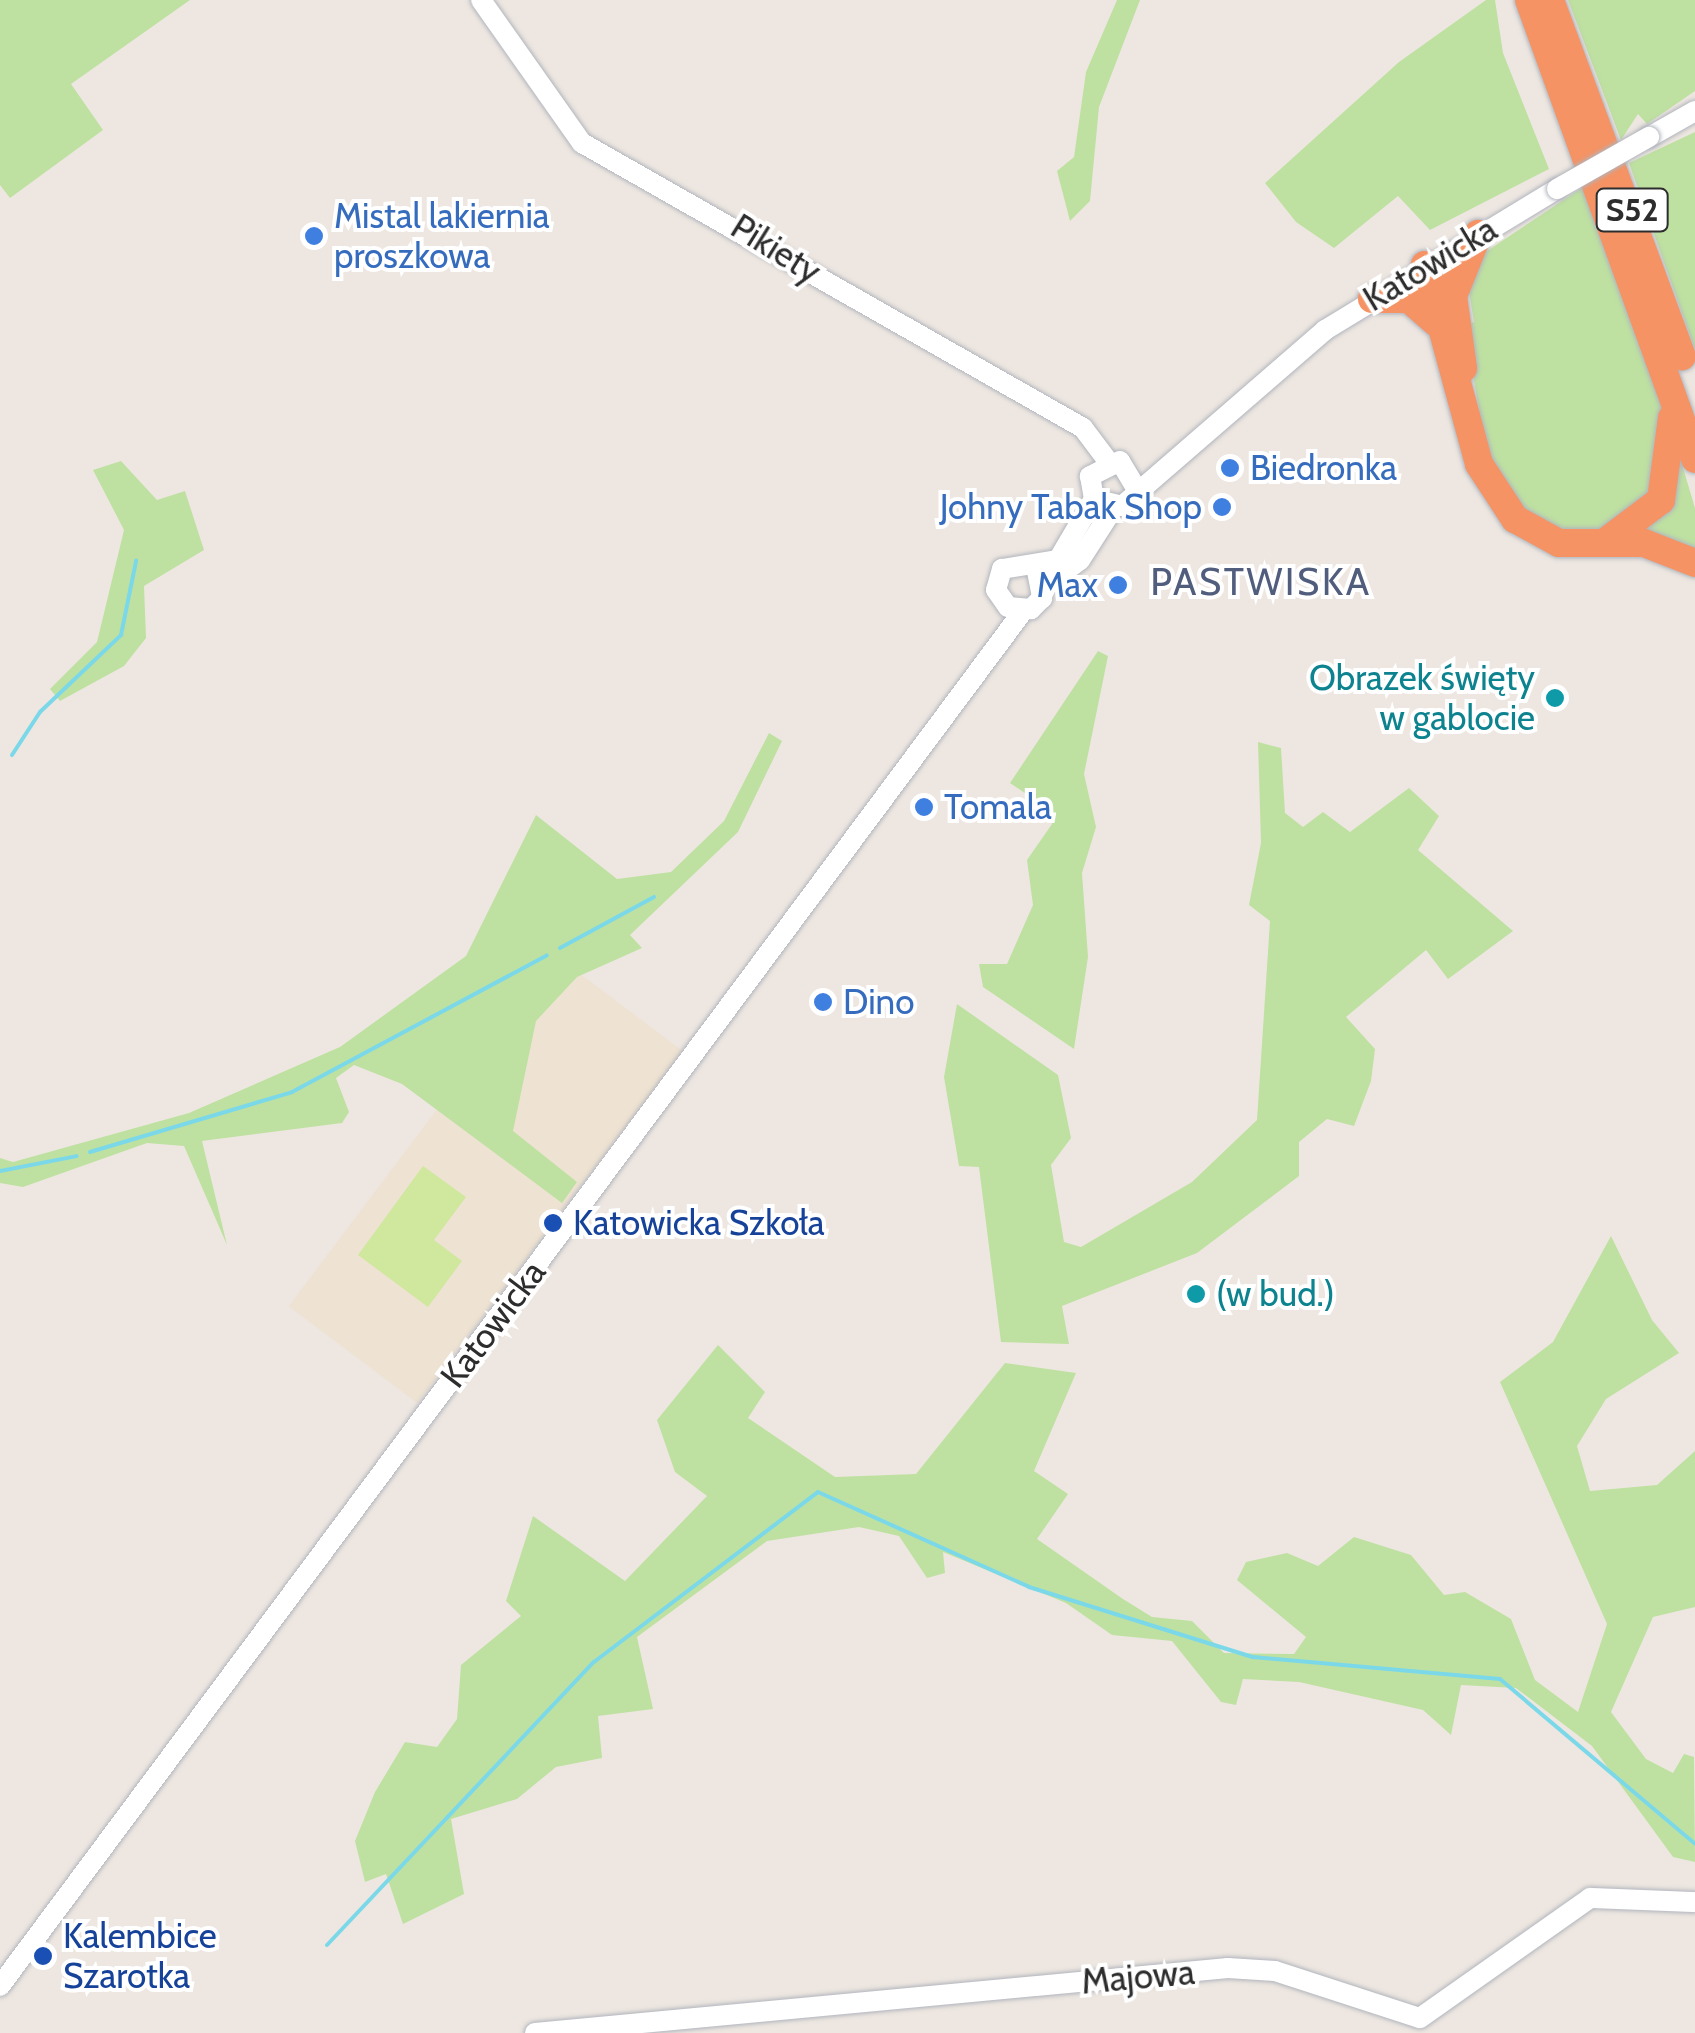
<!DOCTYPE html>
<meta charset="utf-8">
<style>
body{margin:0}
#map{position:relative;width:1695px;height:2033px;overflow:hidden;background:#eee7e1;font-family:Cabin,sans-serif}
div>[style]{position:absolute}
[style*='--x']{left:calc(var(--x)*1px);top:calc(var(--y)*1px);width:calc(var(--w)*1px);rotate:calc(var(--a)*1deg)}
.education>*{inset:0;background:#eee2d2;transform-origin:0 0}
.green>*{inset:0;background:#bee1a1}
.pitch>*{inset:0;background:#d0e79e}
.stream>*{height:4px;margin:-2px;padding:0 2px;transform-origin:2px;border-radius:2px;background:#7bd8e9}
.roads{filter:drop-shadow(0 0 2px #b1b5bd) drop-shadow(0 0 2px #b1b5bd)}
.secondary>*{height:20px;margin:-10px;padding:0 10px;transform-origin:10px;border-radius:10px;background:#fff}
.highway>*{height:28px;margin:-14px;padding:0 14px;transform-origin:14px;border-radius:14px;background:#f59364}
.bridges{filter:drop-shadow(0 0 2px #b1b5bd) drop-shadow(0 0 2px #b1b5bd)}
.secondary-bridge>*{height:20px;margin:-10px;padding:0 10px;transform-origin:10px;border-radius:10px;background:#fff}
.dots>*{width:28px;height:28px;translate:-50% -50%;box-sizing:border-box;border:5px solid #fff;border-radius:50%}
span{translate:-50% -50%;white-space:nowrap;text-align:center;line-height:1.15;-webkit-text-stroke:8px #fff;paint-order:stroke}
.shield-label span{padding:2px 8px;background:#fff;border:2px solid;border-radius:8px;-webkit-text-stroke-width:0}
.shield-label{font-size:32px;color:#2d2d2d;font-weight:700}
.shop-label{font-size:35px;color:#366cbe}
.left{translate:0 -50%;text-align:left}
.right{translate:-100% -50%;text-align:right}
.street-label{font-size:35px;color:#2d2d2d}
.culture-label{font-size:35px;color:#0d838f}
.transit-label{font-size:35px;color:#164399}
.neighbourhood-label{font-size:38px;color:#505d7c;letter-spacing:2.5px}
</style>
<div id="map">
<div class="education">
<div style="left:554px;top:954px;width:161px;height:441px;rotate:37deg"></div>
</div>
<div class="green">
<div style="clip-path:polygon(0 0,190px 0,71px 84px,103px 130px,10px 198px,0 185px)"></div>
<div style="clip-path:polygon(1117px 0,1140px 0,1099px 107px,1090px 201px,1070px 221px,1057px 171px,1074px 157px,1086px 72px)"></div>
<div style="clip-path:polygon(1486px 0,1495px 0,1503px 53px,1549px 169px,1430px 230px,1398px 196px,1334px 248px,1296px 222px,1265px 183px,1399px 62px)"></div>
<div style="clip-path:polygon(1568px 0,1695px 0,1695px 91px,1647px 124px,1638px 114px,1621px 140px)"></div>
<div style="clip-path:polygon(1695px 132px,1695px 350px,1629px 163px)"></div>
<div style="clip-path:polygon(1586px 185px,1665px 416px,1648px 507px,1582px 538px,1528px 520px,1486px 452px,1465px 326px,1474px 322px,1469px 292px,1481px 255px)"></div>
<div style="clip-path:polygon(121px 461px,157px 500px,185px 491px,204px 550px,144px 586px,146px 638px,124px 666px,60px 701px,50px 689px,97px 642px,124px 530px,93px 470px)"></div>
<div style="clip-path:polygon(1681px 461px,1695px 508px,1695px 554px,1643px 529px)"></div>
<div style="clip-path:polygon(1098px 651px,1108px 656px,1084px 774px,1096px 827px,1082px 873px,1088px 957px,1074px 1049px,983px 987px,979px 964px,1007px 964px,1033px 905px,1027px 860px,1052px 824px,1047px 808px,1010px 783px)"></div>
<div style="clip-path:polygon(769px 733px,782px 741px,738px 832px,630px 935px,642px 948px,577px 977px,536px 1021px,513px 1131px,577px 1182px,562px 1203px,402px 1084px,354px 1065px,336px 1078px,349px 1112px,342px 1123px,202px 1141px,227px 1245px,184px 1146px,147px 1143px,23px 1187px,0 1183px,0 1158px,13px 1162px,189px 1113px,340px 1047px,466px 956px,536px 815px,617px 879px,671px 872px,724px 821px)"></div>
<div style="clip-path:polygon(1258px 742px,1281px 748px,1285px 813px,1303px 827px,1323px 812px,1350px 832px,1409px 788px,1439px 816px,1418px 850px,1513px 931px,1448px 979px,1426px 950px,1346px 1017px,1375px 1049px,1371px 1081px,1354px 1126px,1327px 1119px,1299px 1142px,1299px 1176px,1197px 1253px,1062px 1306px,1069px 1344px,1001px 1342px,979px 1167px,959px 1166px,944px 1077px,957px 1004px,1058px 1075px,1071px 1138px,1051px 1165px,1064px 1242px,1081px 1247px,1192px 1182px,1257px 1120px,1270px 921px,1249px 905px,1261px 843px)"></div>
<div style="clip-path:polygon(1611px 1236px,1652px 1320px,1679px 1353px,1606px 1399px,1577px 1446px,1590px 1491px,1657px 1485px,1695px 1451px,1695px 1607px,1653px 1617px,1611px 1712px,1646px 1759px,1673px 1773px,1684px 1754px,1694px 1757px,1695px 1862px,1673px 1857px,1592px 1746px,1516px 1688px,1461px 1685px,1451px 1735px,1423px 1710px,1299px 1682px,1243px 1679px,1236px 1705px,1221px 1702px,1172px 1641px,1112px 1635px,1066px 1603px,943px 1552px,945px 1573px,927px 1578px,899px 1536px,859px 1527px,767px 1541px,637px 1637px,653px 1709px,598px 1716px,602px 1758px,556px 1767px,517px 1799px,451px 1819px,464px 1894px,403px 1924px,386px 1874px,365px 1882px,355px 1841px,375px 1792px,405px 1742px,437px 1747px,457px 1719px,461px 1665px,521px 1616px,506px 1601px,533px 1516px,625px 1581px,707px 1496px,675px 1472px,657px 1420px,718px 1345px,765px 1392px,748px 1418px,835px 1477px,916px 1474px,1005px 1363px,1076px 1373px,1034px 1471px,1068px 1494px,1037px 1539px,1123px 1599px,1152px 1617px,1192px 1621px,1224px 1653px,1294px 1654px,1306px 1637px,1237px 1580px,1246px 1562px,1287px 1553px,1318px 1566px,1354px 1537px,1411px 1555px,1444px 1595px,1465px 1592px,1511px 1619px,1535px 1680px,1578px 1712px,1607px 1624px,1500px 1382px,1553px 1342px)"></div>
</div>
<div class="pitch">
<div style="clip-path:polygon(423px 1166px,466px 1197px,434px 1240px,462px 1261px,428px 1307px,358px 1255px)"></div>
</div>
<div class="stream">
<div style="--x:12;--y:755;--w:51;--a:-56.9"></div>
<div style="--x:40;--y:712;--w:112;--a:-43.5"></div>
<div style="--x:121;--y:635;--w:76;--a:-78.5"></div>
<div style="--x:560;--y:948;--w:107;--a:-28.5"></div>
<div style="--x:90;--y:1152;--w:211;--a:-16.5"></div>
<div style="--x:292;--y:1092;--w:289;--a:-28.2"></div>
<div style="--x:0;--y:1171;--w:78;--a:-11"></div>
<div style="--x:327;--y:1945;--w:389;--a:-46.7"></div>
<div style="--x:594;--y:1662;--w:281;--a:-37.2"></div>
<div style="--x:818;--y:1492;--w:231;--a:24.2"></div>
<div style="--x:1029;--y:1587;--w:235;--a:17.4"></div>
<div style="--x:1253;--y:1657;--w:248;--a:5.1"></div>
<div style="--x:1500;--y:1679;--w:255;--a:40.2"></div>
</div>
<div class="roads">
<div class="secondary">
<div style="--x:481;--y:0;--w:175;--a:54.8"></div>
<div style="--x:582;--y:143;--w:576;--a:29.63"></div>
<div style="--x:1083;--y:428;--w:40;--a:53"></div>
<div style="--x:1649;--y:137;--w:53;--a:-29.5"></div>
<div style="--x:1136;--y:488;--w:31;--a:-121"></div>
<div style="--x:1120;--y:461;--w:34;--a:153"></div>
<div style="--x:1090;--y:476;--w:23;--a:80"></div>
<div style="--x:1094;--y:499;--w:29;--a:14"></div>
<div style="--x:1122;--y:506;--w:269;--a:-40.9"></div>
<div style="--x:1325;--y:330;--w:271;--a:-31.3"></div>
<div style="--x:1036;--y:566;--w:33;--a:79"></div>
<div style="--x:1042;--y:598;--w:16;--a:135"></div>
<div style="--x:1031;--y:609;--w:23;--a:-175"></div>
<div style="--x:1008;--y:607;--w:21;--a:-125"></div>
<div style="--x:996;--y:590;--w:22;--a:-74"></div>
<div style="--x:1002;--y:569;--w:57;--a:-9.1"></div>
<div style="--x:1058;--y:560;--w:71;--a:-59.5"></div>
<div style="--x:1046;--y:585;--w:42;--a:-36.3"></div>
<div style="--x:1080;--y:560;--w:63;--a:-57.3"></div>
<div style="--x:0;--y:1986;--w:1714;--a:-53.35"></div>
<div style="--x:535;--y:2033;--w:696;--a:-5.36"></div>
<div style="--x:1228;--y:1968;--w:47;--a:3.7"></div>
<div style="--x:1275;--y:1971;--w:152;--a:18"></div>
<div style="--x:1420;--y:2018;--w:208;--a:-35.2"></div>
<div style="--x:1590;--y:1898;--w:105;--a:2.2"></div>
</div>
<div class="highway">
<div style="--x:1529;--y:0;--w:488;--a:70.1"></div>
<div style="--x:1550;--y:0;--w:380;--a:69.7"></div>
<div style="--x:1425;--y:265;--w:206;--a:74.8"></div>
<div style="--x:1479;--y:464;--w:66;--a:56.8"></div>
<div style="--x:1515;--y:519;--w:50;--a:28.6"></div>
<div style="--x:1559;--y:543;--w:85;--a:0"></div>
<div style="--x:1644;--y:543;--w:55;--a:21.4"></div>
<div style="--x:1425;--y:265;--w:42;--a:47.9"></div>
<div style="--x:1453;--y:296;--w:73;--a:82.1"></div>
<div style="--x:1453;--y:296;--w:67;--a:-68"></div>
<div style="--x:1372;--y:299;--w:37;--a:0"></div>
<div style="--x:1409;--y:299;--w:35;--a:41"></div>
<div style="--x:1608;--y:540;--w:66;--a:-37"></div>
<div style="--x:1661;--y:500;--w:83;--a:-82.4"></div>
</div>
</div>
<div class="bridges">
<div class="secondary-bridge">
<div style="--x:1557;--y:189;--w:106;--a:-29.5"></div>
</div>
</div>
<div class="dots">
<div style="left:314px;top:236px;background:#3f7fe0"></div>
<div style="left:1230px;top:468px;background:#3f7fe0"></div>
<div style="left:1222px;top:507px;background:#3f7fe0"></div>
<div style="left:1118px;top:585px;background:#3f7fe0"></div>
<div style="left:1555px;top:698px;background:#0f9aa8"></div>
<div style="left:924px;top:807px;background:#3f7fe0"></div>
<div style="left:823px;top:1002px;background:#3f7fe0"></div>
<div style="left:553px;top:1223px;background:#1a4fb4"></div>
<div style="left:1196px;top:1294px;background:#0f9aa8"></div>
<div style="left:43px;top:1956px;background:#1a4fb4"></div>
</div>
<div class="shield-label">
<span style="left:1632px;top:210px">S52</span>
</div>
<div class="shop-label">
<span class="left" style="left:334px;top:236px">Mistal lakiernia<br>proszkowa</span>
<span class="left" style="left:1250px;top:468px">Biedronka</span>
<span class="right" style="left:1202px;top:507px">Johny Tabak Shop</span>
<span class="right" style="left:1098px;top:585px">Max</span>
<span class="left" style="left:944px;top:807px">Tomala</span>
<span class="left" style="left:843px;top:1002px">Dino</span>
</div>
<div class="street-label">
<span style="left:776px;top:249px;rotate:32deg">Pikiety</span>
<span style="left:1430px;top:264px;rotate:-31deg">Katowicka</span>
<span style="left:493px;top:1324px;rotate:-53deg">Katowicka</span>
<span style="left:1138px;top:1977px;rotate:-5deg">Majowa</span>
</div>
<div class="culture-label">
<span class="right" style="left:1535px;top:698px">Obrazek święty<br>w gablocie</span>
<span class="left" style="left:1216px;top:1294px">(w bud.)</span>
</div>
<div class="transit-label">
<span class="left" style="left:573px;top:1223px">Katowicka Szkoła</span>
<span class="left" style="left:63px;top:1956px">Kalembice<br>Szarotka</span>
</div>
<div class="neighbourhood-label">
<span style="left:1261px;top:582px">PASTWISKA</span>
</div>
</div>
